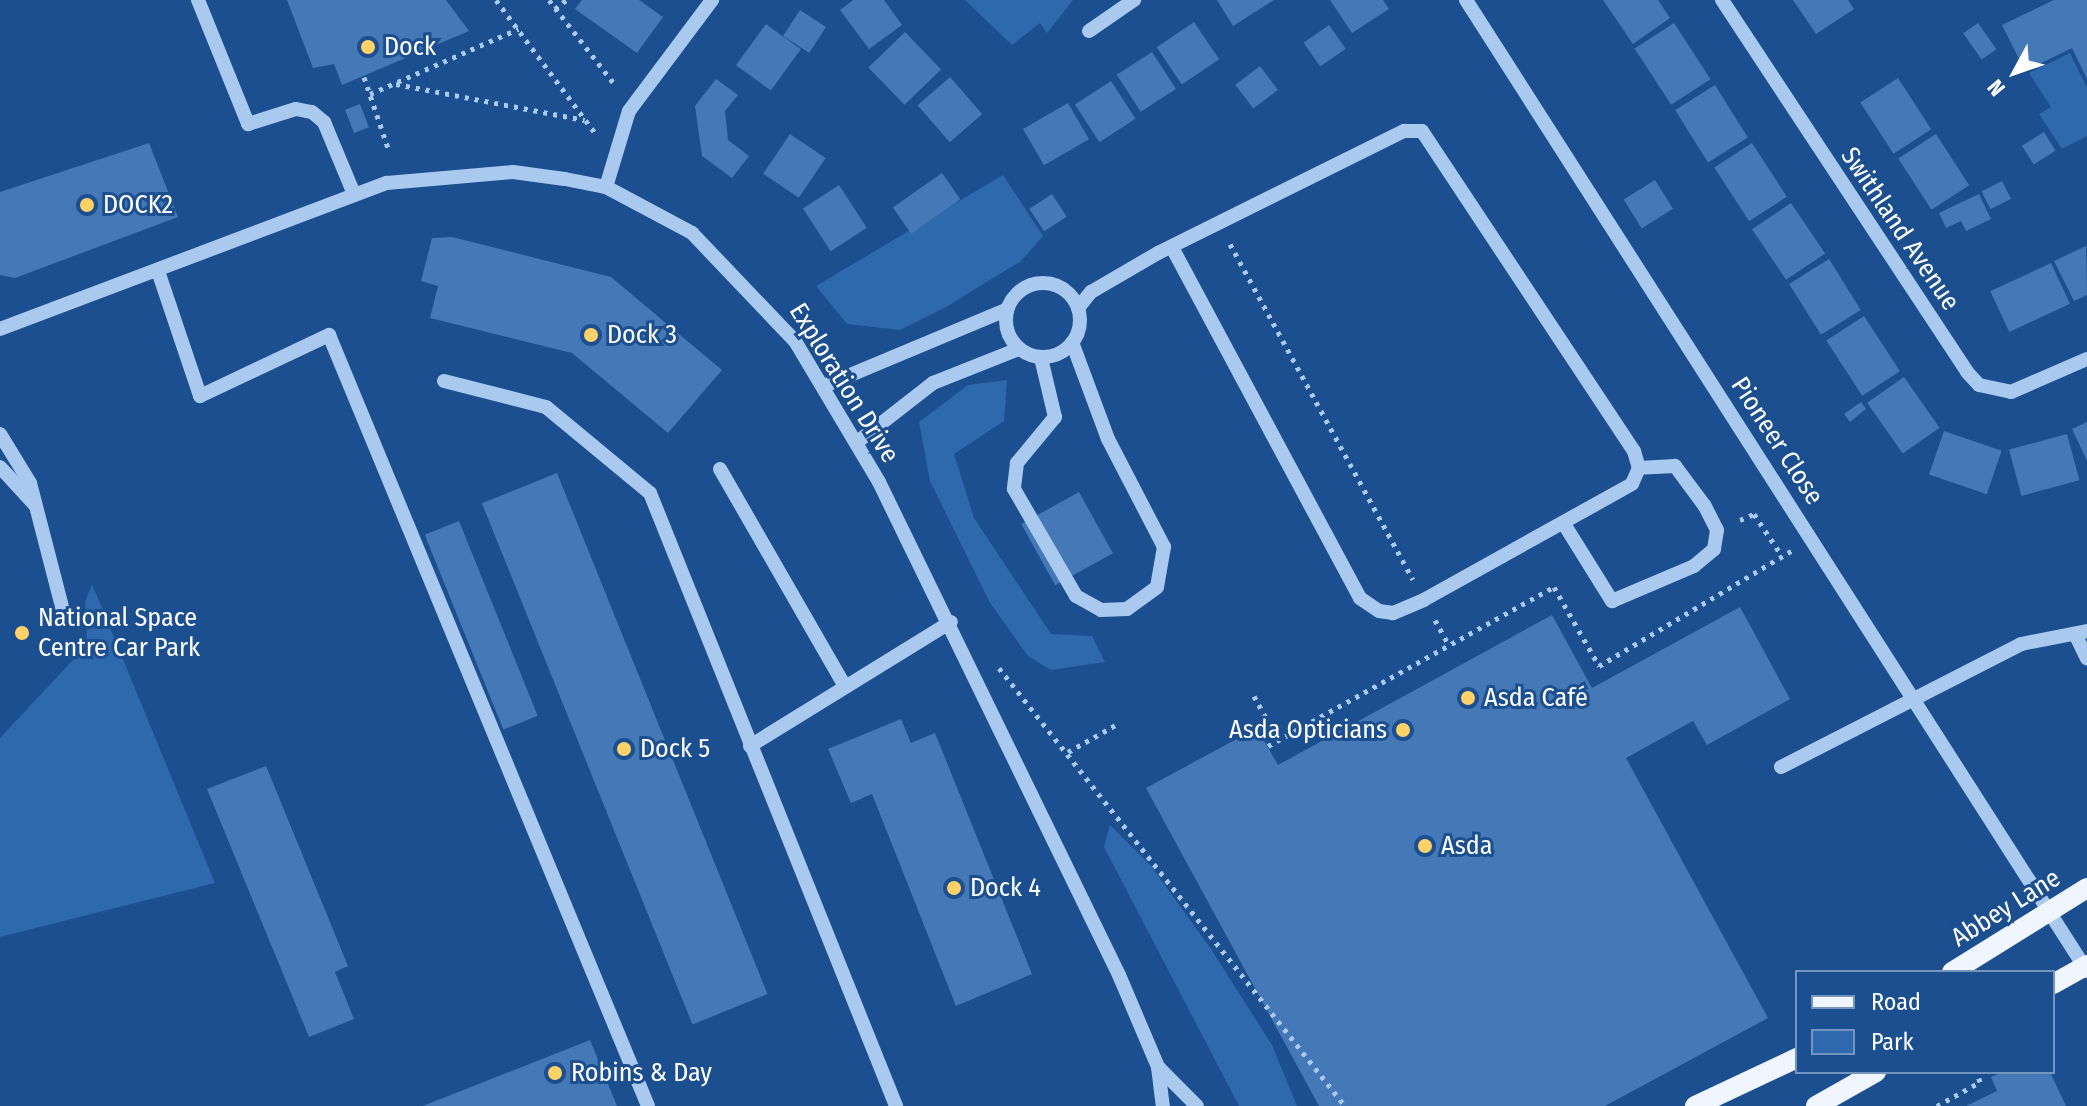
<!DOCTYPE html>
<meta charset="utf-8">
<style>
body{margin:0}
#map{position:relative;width:2087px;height:1106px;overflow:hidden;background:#1b4f8f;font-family:"Fira Sans Condensed",sans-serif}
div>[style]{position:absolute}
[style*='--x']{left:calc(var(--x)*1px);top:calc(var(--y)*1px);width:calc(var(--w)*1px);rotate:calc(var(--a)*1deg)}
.green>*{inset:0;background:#2e69ad}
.building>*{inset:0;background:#4478b7;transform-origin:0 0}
.path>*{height:5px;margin-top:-2.5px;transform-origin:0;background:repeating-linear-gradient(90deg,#a9c9ee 0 4px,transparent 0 10px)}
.minor>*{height:14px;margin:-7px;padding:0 7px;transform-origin:7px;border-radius:7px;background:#a9c9ee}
.minor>.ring{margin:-7px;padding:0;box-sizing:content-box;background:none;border:14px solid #a9c9ee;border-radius:50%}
.major>*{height:20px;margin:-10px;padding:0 10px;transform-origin:10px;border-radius:10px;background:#f0f6ff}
.dots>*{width:22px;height:22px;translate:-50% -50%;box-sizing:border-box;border:4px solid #1b4f8f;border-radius:50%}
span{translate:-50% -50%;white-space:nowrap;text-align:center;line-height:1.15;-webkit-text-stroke:6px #1b4f8f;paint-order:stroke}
.poi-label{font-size:26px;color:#fff}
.left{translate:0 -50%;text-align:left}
.right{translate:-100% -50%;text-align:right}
.street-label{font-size:26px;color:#fff}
.legend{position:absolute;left:1795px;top:970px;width:260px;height:104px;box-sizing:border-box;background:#1b4f8f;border:2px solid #7695bc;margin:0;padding:10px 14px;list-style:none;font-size:24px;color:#fff}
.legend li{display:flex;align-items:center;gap:16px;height:40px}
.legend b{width:40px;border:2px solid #7695bc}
.north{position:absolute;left:1975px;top:32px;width:80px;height:80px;-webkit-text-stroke:6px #1b4f8f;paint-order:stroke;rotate:230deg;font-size:22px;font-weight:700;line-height:32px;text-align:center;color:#fff}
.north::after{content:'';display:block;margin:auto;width:28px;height:36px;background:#fff;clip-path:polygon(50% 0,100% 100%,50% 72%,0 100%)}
</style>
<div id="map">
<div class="green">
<div style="clip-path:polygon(965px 0,1073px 0,1047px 33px,1040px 23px,1012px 45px)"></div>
<div style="clip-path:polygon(2070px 53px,2087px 88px,2087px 136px,2062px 149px,2039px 114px,2051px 107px,2029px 73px)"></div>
<div style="clip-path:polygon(1003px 175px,1043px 236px,1021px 261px,946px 307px,900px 330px,847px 324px,816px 286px)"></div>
<div style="clip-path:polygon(1007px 380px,1004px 421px,954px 454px,974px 518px,1051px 634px,1092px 636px,1105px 662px,1051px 670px,1028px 656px,990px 603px,930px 481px,919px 422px,968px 385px)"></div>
<div style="clip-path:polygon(92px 584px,215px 883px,0 937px,0 738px,87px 645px,85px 602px)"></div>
<div style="clip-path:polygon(1110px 825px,1151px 866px,1211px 949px,1272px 1045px,1297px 1106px,1239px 1106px,1104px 847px)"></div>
</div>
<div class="building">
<div style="clip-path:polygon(287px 0,446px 0,469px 31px,342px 85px,334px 64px,313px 68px)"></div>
<div style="clip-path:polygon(582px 0,639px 0,663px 17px,637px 53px,575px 9px)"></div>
<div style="clip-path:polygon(853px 0,884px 0,902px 25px,869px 49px,840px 10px)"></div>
<div style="clip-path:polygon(1217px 0,1274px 0,1233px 26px)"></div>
<div style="clip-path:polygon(1330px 0,1383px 0,1389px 9px,1352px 33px)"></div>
<div style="clip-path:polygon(1603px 0,1658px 0,1670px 18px,1633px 44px)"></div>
<div style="clip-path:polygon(1793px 0,1848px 0,1854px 9px,1816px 34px)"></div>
<div style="clip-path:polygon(2054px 0,2087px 0,2087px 79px,2072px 48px,2025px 71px,2002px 25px)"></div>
<div style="left:800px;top:10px;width:31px;height:31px;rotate:33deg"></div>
<div style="left:1194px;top:22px;width:45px;height:45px;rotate:56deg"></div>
<div style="left:1674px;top:23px;width:67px;height:47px;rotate:57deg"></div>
<div style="left:1978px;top:23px;width:32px;height:18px;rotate:55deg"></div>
<div style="left:766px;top:24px;width:43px;height:51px;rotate:36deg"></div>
<div style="left:1329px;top:25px;width:29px;height:31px;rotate:55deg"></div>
<div style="left:905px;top:32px;width:52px;height:51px;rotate:46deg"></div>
<div style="left:1152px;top:52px;width:44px;height:42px;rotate:57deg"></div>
<div style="left:1260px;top:66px;width:30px;height:31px;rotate:53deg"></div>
<div style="left:950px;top:77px;width:49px;height:43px;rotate:49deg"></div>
<div style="left:1898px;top:78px;width:61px;height:45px;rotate:57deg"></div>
<div style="clip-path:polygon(716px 79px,738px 95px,725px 111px,728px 140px,749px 156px,732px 178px,702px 156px,695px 106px)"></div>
<div style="left:1111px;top:81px;width:45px;height:43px;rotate:57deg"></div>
<div style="left:1715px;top:85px;width:62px;height:47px;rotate:58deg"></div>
<div style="left:1068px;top:103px;width:42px;height:52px;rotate:60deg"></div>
<div style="left:360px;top:104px;width:25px;height:16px;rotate:69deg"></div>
<div style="left:2044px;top:132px;width:22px;height:26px;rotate:58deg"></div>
<div style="left:790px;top:134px;width:43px;height:48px;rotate:34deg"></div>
<div style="left:1936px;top:134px;width:61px;height:45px;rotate:57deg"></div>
<div style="clip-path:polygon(149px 143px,178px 217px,15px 278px,0 275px,0 192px)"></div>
<div style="left:1752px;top:143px;width:64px;height:45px;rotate:57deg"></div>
<div style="left:942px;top:173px;width:32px;height:60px;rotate:55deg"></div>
<div style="left:1655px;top:180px;width:34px;height:37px;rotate:58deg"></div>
<div style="left:2002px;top:181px;width:20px;height:23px;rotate:63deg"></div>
<div style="left:839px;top:185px;width:51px;height:43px;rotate:57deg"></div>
<div style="left:1052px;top:194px;width:27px;height:27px;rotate:57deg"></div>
<div style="clip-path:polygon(1979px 194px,1991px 219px,1966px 231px,1961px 221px,1946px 228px,1939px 213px)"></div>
<div style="left:1791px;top:203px;width:61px;height:47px;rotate:56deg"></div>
<div style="clip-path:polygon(452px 237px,611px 277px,722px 370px,668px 433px,572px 353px,430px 318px,438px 286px,421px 281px,432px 238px)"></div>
<div style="clip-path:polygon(2086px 246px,2087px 295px,2074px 301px,2054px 261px)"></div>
<div style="left:1829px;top:259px;width:60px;height:47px;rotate:58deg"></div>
<div style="left:2051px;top:263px;width:45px;height:67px;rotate:65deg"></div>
<div style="left:1864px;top:316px;width:66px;height:45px;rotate:57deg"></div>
<div style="left:1904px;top:377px;width:62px;height:45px;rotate:55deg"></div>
<div style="clip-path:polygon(1861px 402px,1866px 409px,1850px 422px,1844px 414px)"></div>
<div style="clip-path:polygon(2087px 422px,2087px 461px,2072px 429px)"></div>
<div style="left:1944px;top:431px;width:61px;height:46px;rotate:19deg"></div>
<div style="left:2067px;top:434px;width:48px;height:60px;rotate:75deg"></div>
<div style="left:557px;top:473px;width:562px;height:81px;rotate:68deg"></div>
<div style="left:1079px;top:492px;width:70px;height:66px;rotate:61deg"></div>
<div style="left:459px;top:521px;width:210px;height:37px;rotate:68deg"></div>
<div style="clip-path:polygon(1740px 607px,1790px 699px,1707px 745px,1693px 721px,1626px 758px,1768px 1018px,1605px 1106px,1319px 1106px,1146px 788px,1257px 728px,1278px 765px,1552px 615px,1592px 688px)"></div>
<div style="clip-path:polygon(901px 719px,911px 743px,935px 733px,1032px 974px,956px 1006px,872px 794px,851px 803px,828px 749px)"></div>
<div style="clip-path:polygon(266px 766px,348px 966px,335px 972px,354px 1019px,309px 1037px,207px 789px)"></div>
<div style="clip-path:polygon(590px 1040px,617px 1106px,423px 1106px)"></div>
<div style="clip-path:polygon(2003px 1072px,2050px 1072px,2066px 1106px,1966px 1106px,1997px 1091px,1991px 1077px)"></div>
</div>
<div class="path">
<div style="--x:496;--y:0;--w:167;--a:53.3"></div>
<div style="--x:549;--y:0;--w:109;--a:52.1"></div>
<div style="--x:555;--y:9;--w:14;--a:-39"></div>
<div style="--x:364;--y:77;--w:78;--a:71.3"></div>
<div style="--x:396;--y:84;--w:192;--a:10.8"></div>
<div style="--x:370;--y:94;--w:162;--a:-23.7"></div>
<div style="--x:1230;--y:244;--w:382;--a:61.4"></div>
<div style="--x:1740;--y:520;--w:15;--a:-23"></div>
<div style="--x:1754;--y:514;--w:50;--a:56.3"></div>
<div style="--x:1435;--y:620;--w:29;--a:61"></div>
<div style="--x:999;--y:668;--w:558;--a:51.69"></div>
<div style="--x:1254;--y:696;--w:50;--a:61.4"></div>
<div style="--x:1268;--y:746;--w:327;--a:-29.1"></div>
<div style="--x:1554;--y:587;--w:91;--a:60.3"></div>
<div style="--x:1599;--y:666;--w:224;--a:-30.9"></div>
<div style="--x:1068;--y:752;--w:59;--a:-29.6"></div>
<div style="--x:1937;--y:1106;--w:49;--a:-29.2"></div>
<div style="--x:1980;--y:1082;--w:10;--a:-107"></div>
</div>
<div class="minor">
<div style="--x:198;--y:0;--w:134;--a:68"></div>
<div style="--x:248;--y:124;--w:50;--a:-17.4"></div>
<div style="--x:296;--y:109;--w:16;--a:11"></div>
<div style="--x:312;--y:112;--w:16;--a:40"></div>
<div style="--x:324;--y:122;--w:78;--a:67.4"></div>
<div style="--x:1466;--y:0;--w:1153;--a:57.4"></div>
<div style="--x:1722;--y:0;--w:445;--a:56.6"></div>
<div style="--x:1967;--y:372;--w:18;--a:47"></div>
<div style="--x:1979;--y:385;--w:33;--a:12"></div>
<div style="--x:2011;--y:392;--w:83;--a:-23.5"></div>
<div style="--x:1089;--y:31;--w:55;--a:-34.6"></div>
<div style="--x:606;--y:187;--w:79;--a:-73.2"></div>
<div style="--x:629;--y:111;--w:139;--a:-53.2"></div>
<div style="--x:158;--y:271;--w:132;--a:71.4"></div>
<div style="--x:200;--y:396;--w:143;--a:-25.3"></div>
<div style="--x:329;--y:335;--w:834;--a:67.52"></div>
<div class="ring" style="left:1006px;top:283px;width:60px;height:60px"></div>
<div style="--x:1078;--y:308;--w:21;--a:-51"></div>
<div style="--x:1091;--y:292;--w:78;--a:-30.2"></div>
<div style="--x:1158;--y:253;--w:275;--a:-26.4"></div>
<div style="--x:1404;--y:131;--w:18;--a:0"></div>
<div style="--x:1422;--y:131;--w:384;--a:56.5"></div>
<div style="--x:1634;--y:451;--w:18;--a:74"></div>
<div style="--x:1639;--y:468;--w:17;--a:114"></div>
<div style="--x:1632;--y:484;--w:238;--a:150.9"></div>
<div style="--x:1424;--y:600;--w:34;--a:157"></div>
<div style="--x:1393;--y:613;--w:14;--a:-172"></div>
<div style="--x:1379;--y:611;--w:23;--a:-146"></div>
<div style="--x:1360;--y:598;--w:398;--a:-118.2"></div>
<div style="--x:0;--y:329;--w:414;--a:-20.7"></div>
<div style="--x:387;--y:183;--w:126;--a:-5"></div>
<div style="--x:513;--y:172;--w:52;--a:7.7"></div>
<div style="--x:565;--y:179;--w:42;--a:11"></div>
<div style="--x:606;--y:187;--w:98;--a:28.1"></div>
<div style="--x:692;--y:233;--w:149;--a:46.4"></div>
<div style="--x:795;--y:341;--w:164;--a:59.2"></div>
<div style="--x:879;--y:482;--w:548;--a:64.04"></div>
<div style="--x:1119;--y:975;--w:100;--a:67"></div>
<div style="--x:1158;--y:1067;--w:39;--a:83"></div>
<div style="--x:1041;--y:358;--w:61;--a:76.7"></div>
<div style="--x:1055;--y:417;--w:60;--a:129.6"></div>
<div style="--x:1017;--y:463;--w:26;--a:97"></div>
<div style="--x:1014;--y:489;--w:124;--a:59.9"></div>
<div style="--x:1076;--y:596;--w:29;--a:29"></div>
<div style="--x:1101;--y:610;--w:26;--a:-2"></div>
<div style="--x:1127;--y:609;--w:37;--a:-36"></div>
<div style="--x:1157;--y:587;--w:41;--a:-80.1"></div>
<div style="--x:1164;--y:547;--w:122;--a:-117.4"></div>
<div style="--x:1108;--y:439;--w:103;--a:-110.4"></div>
<div style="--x:444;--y:381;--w:105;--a:14.3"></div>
<div style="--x:546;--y:407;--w:135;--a:39.6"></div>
<div style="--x:650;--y:493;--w:661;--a:68.13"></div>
<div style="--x:824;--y:386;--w:197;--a:-22.7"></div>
<div style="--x:0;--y:434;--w:57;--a:58.5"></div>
<div style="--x:30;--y:483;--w:132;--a:75.5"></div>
<div style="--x:856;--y:443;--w:98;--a:-37.9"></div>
<div style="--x:933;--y:383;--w:92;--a:-21.6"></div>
<div style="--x:0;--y:467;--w:52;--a:47.4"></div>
<div style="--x:720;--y:469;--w:250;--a:60.1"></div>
<div style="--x:1564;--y:524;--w:91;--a:58.1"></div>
<div style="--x:1612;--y:601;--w:89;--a:-23.1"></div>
<div style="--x:1694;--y:566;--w:26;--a:-40"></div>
<div style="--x:1714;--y:549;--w:19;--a:-81"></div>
<div style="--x:1717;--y:530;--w:28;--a:-117"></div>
<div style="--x:1704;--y:505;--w:49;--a:-126.6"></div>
<div style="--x:1675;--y:466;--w:36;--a:177"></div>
<div style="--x:2076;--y:636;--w:25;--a:64"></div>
<div style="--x:750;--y:746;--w:236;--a:-31.7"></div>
<div style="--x:1781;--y:767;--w:270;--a:-27.1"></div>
<div style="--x:2021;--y:644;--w:67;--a:-11.1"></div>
<div style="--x:1158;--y:1067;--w:55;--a:45"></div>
</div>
<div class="major">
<div style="--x:1952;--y:972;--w:159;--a:-31.9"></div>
<div style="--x:2053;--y:984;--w:39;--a:-29"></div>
<div style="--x:1695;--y:1106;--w:113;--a:-25.2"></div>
<div style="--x:1816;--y:1106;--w:69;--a:-29.5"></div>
</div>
<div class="dots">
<div style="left:368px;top:47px;background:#ffd166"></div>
<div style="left:87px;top:205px;background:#ffd166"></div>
<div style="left:591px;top:335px;background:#ffd166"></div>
<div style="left:22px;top:633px;background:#ffd166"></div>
<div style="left:1468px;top:698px;background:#ffd166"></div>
<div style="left:1403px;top:730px;background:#ffd166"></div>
<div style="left:624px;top:749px;background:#ffd166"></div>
<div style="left:1425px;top:846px;background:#ffd166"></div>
<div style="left:954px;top:888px;background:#ffd166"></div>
<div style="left:555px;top:1073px;background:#ffd166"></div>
</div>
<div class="poi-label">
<span class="left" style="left:384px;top:47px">Dock</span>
<span class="left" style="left:103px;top:205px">DOCK2</span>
<span class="left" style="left:607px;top:335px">Dock 3</span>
<span class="left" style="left:38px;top:633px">National Space<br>Centre Car Park</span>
<span class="left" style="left:1484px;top:698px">Asda Café</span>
<span class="right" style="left:1387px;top:730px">Asda Opticians</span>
<span class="left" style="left:640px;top:749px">Dock 5</span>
<span class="left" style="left:1441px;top:846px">Asda</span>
<span class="left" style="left:970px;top:888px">Dock 4</span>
<span class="left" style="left:571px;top:1073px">Robins &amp; Day</span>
</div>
<div class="street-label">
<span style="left:1900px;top:229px;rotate:56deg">Swithland Avenue</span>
<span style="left:844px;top:383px;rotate:58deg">Exploration Drive</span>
<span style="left:1777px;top:441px;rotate:57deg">Pioneer Close</span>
<span style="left:2006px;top:908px;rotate:-32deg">Abbey Lane</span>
</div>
<ul class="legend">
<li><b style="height:10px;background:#f0f6ff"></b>Road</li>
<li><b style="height:22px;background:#2e69ad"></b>Park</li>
</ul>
<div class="north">N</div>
</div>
